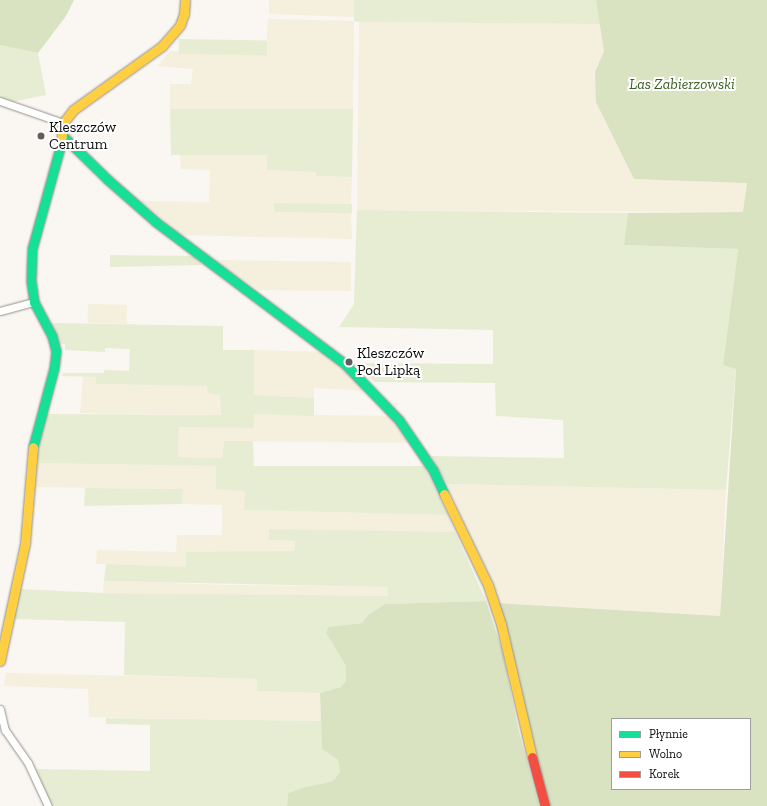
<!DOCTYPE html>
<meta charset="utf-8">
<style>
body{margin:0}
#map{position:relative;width:767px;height:806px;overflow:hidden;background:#faf6f1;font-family:"Zilla Slab",serif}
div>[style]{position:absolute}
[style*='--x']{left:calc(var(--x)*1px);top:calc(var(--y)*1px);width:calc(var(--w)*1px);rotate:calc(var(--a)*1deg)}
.farmland>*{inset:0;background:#f5efde;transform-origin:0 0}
.green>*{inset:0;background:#e7edd2;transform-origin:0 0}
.forest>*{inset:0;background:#d9e3c1}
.roads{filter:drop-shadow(0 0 1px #93918f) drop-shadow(0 0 1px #93918f)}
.street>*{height:7px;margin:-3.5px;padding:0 3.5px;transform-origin:3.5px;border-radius:3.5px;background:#fefefd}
.fast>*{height:9px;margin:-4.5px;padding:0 4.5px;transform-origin:4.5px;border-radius:4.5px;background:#16e098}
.slow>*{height:9px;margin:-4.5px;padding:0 4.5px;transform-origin:4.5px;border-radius:4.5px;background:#ffcf43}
.jam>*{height:9px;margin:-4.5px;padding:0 4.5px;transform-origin:4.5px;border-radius:4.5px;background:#f24e42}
.dots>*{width:11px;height:11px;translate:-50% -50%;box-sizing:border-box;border:2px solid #fff;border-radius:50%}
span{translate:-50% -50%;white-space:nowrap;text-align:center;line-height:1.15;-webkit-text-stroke:4px #fff;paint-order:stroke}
.park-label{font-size:15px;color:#395e22;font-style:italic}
.poi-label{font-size:15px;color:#0c0c0c}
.left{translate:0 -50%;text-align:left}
.legend{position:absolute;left:611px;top:718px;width:140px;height:72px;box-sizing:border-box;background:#fff;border:1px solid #9e9e9e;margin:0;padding:5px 7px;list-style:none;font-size:12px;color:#0c0c0c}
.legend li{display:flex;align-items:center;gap:8px;height:20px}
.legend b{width:20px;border:1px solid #9e9e9e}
</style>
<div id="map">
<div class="farmland">
<div style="clip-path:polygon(269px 0,354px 0,354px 17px,269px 14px)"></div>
<div style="clip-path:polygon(268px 19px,354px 21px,353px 109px,170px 109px,170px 84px,191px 84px,193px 69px,157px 66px,170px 51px,266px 53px)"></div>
<div style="clip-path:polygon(359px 22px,601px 24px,604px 51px,595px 72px,634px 179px,747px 182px,744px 212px,357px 210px)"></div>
<div style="clip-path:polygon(180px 155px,267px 155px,267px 170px,316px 172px,317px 176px,352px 177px,351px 205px,274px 203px,273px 212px,351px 213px,352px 239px,182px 235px,141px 201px,209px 202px,210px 170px,181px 169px)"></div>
<div style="clip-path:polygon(213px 260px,351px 262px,351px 291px,259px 290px)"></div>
<div style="left:88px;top:304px;width:39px;height:19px;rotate:1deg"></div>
<div style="clip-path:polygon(254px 350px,322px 352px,368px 391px,314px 388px,314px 398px,254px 395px)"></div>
<div style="clip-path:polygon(83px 377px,96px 377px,96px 384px,208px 386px,220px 394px,221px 415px,80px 413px)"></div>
<div style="clip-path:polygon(254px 414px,390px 416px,409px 443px,224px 441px,222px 458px,178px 457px,179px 426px,253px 428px)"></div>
<div style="clip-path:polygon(34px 463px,217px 466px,245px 491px,245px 510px,448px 515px,455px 532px,269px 530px,269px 540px,295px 541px,295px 552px,186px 552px,186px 567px,96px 564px,97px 550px,176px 552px,177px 535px,222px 535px,222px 505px,182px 504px,183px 489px,33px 487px)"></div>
<div style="clip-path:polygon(447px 484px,726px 490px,720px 616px,497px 603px)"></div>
<div style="clip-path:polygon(104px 581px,230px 585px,387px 587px,388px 596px,103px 593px)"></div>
<div style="clip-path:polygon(6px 673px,258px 679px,257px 691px,320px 693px,321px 721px,89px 717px,88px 689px,4px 686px)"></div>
</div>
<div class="green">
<div style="clip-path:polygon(354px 0,596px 0,601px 24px,359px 22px,354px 21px)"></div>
<div style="left:179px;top:39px;width:88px;height:15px;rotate:1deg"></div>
<div style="clip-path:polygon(0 45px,38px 53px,46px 95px,12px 102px,0 98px)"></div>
<div style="clip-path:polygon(170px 109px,353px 109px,352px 177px,316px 176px,316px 172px,267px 170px,267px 155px,171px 155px)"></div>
<div style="left:274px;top:203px;width:78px;height:9px;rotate:1deg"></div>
<div style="clip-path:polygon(357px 210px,628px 213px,624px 245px,738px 249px,723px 365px,736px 368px,726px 490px,447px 484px,431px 456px,564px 458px,563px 420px,496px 416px,495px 383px,375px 382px,351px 363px,493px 364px,493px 330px,339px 327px,354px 304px)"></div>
<div style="clip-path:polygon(110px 255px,193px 256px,202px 265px,110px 267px)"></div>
<div style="clip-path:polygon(50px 323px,223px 326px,223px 350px,254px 350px,254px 395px,314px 398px,314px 416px,254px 414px,254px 428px,179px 427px,178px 457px,222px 458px,224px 441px,253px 441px,254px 466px,424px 466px,448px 515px,244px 510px,245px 491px,216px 489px,216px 466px,34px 463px,43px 414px,221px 415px,220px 395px,208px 393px,207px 386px,96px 384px,96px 377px,62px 376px,63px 373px,104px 373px,104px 370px,129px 371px,130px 349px,105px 348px,105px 352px,65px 350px,65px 344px,59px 344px)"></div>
<div style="clip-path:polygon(85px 488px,183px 489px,182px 504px,84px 506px)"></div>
<div style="clip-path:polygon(269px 529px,455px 532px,486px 601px,385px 604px,368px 615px,362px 623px,328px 627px,326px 633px,346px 666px,346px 681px,341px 687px,320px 693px,257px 691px,257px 679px,124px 675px,125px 622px,13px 619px,19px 589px,103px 593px,388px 596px,387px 587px,104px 581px,106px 564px,186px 567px,186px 552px,295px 551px,295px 541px,269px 540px)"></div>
<div style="clip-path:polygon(106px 718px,321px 721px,322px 749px,338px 760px,340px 772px,333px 781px,302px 788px,288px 793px,287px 806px,51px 806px,34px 769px,150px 771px,150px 725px,106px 724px)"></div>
</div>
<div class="forest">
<div style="clip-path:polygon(0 0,74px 0,66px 16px,38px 53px,0 45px)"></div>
<div style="clip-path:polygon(evenodd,596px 0,767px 0,767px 806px,547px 806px,497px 603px,720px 616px,736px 369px,723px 365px,738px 249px,624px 245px,628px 213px,743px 212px,747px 183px,634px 179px,596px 102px,595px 72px,604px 51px,596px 0,612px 719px,750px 719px,750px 789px,612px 789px,612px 719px)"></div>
<div style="clip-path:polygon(486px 601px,503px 653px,518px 728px,539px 806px,287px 806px,288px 793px,302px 788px,333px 781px,340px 772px,338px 760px,322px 749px,320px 693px,341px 687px,346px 681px,346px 666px,326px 633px,328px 627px,362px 623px,368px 615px,385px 604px)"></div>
</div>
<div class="roads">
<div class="street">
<div style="--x:0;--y:101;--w:67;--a:19.2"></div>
<div style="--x:0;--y:311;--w:35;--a:-15"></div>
<div style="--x:0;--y:709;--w:22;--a:77"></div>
<div style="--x:5;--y:730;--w:40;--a:55.1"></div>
<div style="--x:28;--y:763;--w:47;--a:65.1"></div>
</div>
<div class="fast">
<div style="--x:63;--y:136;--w:62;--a:44.3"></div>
<div style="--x:107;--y:179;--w:65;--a:41.3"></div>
<div style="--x:156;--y:222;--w:235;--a:36.9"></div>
<div style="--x:344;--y:363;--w:79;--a:46"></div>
<div style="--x:399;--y:420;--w:60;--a:55.8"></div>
<div style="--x:433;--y:470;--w:26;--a:65"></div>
<div style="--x:33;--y:447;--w:82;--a:-75.1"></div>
<div style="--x:54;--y:368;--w:17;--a:-83"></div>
<div style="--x:56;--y:351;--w:16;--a:-105"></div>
<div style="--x:52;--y:336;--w:38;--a:-118"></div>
<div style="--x:34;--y:302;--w:22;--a:-98"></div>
<div style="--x:31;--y:280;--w:31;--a:-88"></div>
<div style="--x:32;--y:249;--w:109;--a:-74.6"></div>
</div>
<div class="slow">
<div style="--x:61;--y:144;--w:21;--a:-85"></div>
<div style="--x:63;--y:123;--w:16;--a:-52"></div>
<div style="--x:73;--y:110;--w:110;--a:-35.7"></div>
<div style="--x:162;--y:46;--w:28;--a:-49"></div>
<div style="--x:180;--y:25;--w:12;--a:-70"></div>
<div style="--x:184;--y:14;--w:14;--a:-86"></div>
<div style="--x:444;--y:494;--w:101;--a:64.2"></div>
<div style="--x:488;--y:585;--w:41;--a:71.6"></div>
<div style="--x:501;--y:624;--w:137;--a:76.9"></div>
<div style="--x:0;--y:661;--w:121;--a:-78"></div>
<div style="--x:25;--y:543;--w:96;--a:-85.2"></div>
</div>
<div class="jam">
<div style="--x:532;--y:757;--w:51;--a:75.1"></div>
</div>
</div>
<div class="dots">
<div style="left:41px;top:136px;background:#5f5e5c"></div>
<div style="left:349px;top:362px;background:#5f5e5c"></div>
</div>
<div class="park-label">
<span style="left:682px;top:85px">Las Zabierzowski</span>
</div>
<div class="poi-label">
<span class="left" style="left:49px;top:136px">Kleszczów<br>Centrum</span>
<span class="left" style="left:357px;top:362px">Kleszczów<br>Pod Lipką</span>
</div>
<ul class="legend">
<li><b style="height:5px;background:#16e098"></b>Płynnie</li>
<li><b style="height:5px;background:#ffcf43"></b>Wolno</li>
<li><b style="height:5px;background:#f24e42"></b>Korek</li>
</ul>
</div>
